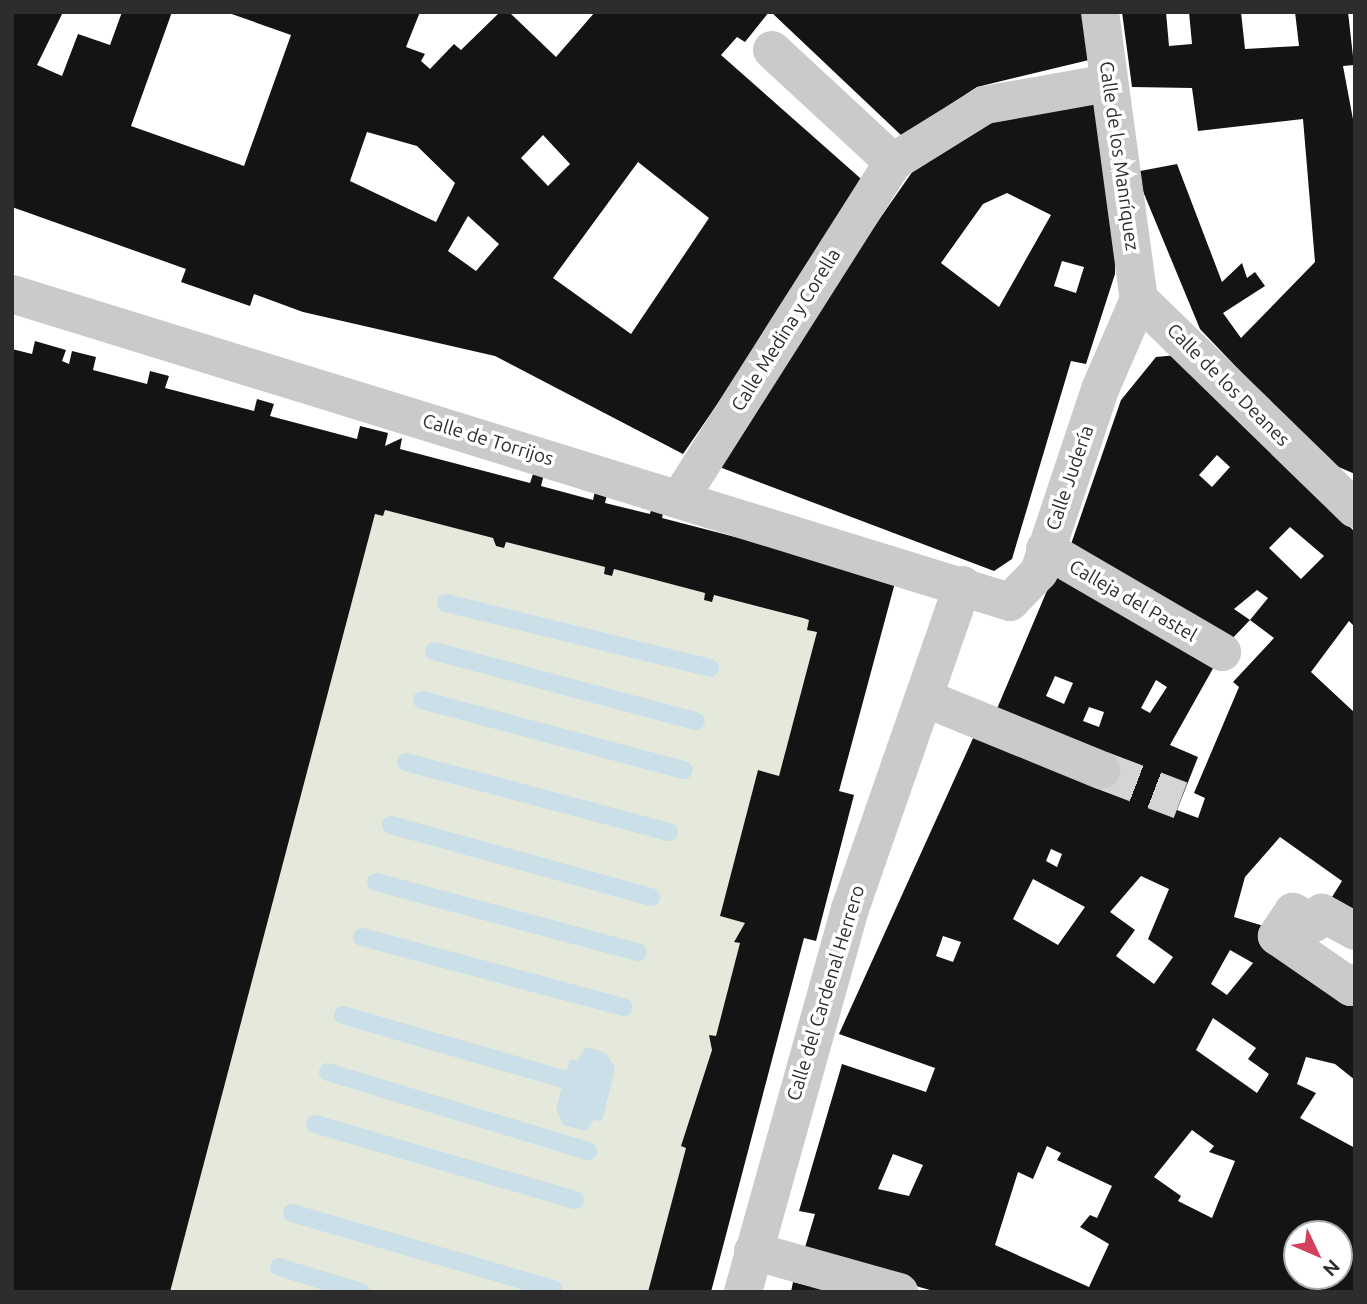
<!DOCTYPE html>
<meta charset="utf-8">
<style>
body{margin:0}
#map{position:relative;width:1367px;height:1304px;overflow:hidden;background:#fff;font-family:Ubuntu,sans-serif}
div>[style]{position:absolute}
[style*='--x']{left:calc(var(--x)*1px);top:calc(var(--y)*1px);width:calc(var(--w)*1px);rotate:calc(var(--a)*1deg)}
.green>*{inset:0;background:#e4e9dc}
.water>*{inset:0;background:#cadfe7}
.stream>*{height:18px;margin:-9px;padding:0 9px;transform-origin:9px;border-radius:9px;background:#cadfe7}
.building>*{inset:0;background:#141414}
.minor-tunnel>*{height:38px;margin-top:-19px;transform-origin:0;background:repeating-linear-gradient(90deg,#d5d5d5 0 38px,transparent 0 57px)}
.minor>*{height:38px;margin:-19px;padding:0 19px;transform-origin:19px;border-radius:19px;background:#cacaca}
span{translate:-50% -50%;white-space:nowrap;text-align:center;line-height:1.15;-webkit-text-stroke:7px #fff;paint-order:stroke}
.street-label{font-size:19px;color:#2d2d2d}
.frame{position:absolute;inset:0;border:14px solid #2d2d2d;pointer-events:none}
.north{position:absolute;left:1283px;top:1220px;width:70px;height:70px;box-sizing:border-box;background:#fff;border:2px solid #ababab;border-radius:50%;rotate:134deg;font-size:19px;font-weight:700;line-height:28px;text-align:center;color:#2d2d2d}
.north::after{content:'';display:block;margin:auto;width:24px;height:32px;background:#d34059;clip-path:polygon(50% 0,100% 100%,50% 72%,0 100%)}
</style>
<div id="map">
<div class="green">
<div style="clip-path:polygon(385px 510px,493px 538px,496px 546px,506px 542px,605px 567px,604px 574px,612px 576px,614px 569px,705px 593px,704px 600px,712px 602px,714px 595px,809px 620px,817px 632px,779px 776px,758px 770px,720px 916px,745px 923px,734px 941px,740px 943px,716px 1036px,709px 1035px,712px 1050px,681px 1146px,686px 1148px,648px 1292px,170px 1292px,375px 514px,383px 516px)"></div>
</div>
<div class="water">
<div style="clip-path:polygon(586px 1047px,606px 1053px,615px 1068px,602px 1121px,594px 1120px,586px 1131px,563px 1125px,556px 1108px,570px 1059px,577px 1061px)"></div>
</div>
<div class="stream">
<div style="--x:446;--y:603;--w:272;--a:13.8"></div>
<div style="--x:434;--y:651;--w:271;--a:15"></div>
<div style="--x:422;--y:700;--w:271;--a:15"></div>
<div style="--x:406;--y:762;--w:272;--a:14.9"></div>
<div style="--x:391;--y:825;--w:270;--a:15.5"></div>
<div style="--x:376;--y:882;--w:271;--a:15"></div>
<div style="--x:362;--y:937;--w:271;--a:15"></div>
<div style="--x:343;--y:1015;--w:226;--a:16.2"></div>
<div style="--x:328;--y:1072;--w:272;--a:16.9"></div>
<div style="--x:315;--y:1124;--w:271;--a:16.3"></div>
<div style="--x:292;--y:1213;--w:272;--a:16.2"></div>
<div style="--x:279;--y:1267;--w:86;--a:17"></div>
</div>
<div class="building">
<div style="clip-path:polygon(evenodd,12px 12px,63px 12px,37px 65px,62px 76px,78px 34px,110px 45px,122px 12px,172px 12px,131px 126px,244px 166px,291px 35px,226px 12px,420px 12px,406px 47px,425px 54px,421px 61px,430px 69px,454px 44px,461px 50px,500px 12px,509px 12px,556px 57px,595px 12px,769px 12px,745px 42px,737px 37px,721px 55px,868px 185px,683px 454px,495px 356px,303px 312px,254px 294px,250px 306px,181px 282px,186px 269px,12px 207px,12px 12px,367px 132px,417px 146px,455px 183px,436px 222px,350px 181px,367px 132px,12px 12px,543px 135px,570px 164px,548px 186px,521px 158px,543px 135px,12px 12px,638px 162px,709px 218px,631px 334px,553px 278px,638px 162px,12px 12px,468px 216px,499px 244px,476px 271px,448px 251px,468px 216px)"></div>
<div style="clip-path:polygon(771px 12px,1082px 12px,1089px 60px,977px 87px,902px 136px)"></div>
<div style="clip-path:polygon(1122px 12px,1166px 12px,1169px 46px,1192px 44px,1189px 12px,1241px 12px,1245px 49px,1299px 46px,1295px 12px,1348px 12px,1354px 65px,1343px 66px,1355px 130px,1355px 474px,1327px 462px,1200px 329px,1135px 172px,1177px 164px,1222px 282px,1242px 263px,1247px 278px,1255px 272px,1265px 286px,1223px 313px,1241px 338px,1315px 262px,1303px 119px,1198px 131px,1192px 88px,1132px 87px)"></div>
<div style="clip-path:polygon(evenodd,1097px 89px,1116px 220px,1115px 274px,1086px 364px,1071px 361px,1012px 559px,994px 571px,722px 468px,719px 449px,915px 168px,955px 133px,1097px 89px,1007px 193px,1051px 215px,999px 307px,941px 263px,983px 204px,1007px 193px,1097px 89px,1062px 261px,1084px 267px,1076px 293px,1054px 286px,1062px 261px)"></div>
<div style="clip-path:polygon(35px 341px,66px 350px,62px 361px,69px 364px,72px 351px,96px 357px,93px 370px,147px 384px,150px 371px,169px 376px,165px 388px,254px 411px,257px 399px,274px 404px,270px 416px,357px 439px,360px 426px,388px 433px,385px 446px,402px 438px,400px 449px,530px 483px,534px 471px,544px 474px,541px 486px,593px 500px,596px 487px,608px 490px,605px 503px,650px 514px,653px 502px,665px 505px,662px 518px,896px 579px,839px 791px,854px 795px,816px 941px,804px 938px,711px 1292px,648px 1292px,686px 1148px,681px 1146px,712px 1050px,709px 1035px,716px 1036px,740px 943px,734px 942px,745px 923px,720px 916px,758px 770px,779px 776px,817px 632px,807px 630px,809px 620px,803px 618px,714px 595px,712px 602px,704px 600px,705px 593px,614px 569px,612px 576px,604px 574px,605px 567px,506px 542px,504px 548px,496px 546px,493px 538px,385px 510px,383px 516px,375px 514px,170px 1292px,12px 1292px,12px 349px,32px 354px)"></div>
<div style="clip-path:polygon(evenodd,1177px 355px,1355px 532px,1355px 627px,1349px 621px,1311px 672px,1355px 713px,1355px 931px,1322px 913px,1342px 881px,1280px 837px,1245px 877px,1234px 917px,1280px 931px,1355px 990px,1355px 1080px,1335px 1064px,1306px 1057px,1297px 1084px,1316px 1093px,1300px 1118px,1355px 1148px,1355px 1292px,937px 1292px,803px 1254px,815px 1214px,799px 1211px,842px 1064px,926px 1092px,935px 1068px,839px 1034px,979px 725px,996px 711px,1057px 567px,1220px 656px,1170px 745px,1198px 757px,1177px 810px,1198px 818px,1205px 798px,1194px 793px,1239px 687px,1233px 682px,1274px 638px,1250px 620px,1268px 598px,1257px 590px,1234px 609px,1250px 620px,1227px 644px,1069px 550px,1121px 400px,1156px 357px,1177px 355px,1217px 455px,1230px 467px,1212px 487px,1199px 475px,1217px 455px,1177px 355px,1290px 527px,1324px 556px,1301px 579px,1269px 548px,1290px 527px,1177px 355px,1055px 676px,1073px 683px,1064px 704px,1046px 696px,1055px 676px,1177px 355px,1156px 680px,1167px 687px,1150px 713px,1141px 708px,1156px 680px,1177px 355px,1089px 707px,1104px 712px,1099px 727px,1083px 721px,1089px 707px,1177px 355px,1051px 849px,1062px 854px,1057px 867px,1046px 861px,1051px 849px,1177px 355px,1141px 876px,1169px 889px,1148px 939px,1173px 957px,1154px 984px,1116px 956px,1135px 930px,1110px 912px,1141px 876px,1177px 355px,1033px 879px,1085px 907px,1058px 945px,1013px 919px,1033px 879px,1177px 355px,943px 936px,961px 942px,953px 962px,936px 956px,943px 936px,1177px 355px,1230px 950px,1253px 963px,1227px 995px,1211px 984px,1230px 950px,1177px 355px,1213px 1018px,1256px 1048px,1248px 1059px,1269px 1074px,1257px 1093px,1196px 1050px,1213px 1018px,1177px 355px,1192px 1130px,1214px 1146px,1209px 1152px,1235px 1161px,1212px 1218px,1178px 1201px,1181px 1196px,1154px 1177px,1192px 1130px,1177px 355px,1047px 1146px,1061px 1153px,1057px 1160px,1112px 1186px,1097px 1218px,1090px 1215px,1080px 1227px,1109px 1244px,1089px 1287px,995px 1245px,1018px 1172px,1033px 1179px,1047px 1146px,1177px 355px,893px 1154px,923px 1165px,909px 1196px,878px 1189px,893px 1154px,1177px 355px,1297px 1234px,1339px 1234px,1339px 1276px,1297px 1276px,1297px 1234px)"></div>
<div style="clip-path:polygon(793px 1282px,836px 1292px,791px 1292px)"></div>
</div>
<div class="minor-tunnel">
<div style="--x:1101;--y:770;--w:85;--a:20.8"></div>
</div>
<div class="minor">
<div style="--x:1100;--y:12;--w:290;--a:82.3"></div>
<div style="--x:772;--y:50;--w:165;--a:42.8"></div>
<div style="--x:12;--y:294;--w:1044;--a:17.15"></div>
<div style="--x:1010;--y:602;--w:42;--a:-46"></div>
<div style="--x:1039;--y:572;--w:195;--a:-71.5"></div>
<div style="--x:1101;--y:387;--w:96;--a:-66.6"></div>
<div style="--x:1139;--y:299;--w:301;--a:44.2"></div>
<div style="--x:680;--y:498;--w:398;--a:-57.6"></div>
<div style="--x:893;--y:162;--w:108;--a:-31.8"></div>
<div style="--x:985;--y:105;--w:126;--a:-10.1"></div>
<div style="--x:1045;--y:549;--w:205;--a:30.2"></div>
<div style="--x:927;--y:699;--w:188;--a:22.2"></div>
<div style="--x:1355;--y:931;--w:38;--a:-151"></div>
<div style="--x:1322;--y:913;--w:13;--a:129"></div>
<div style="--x:1314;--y:923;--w:24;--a:-152"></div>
<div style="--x:1293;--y:912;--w:29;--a:124"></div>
<div style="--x:1277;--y:936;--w:90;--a:34.6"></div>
<div style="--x:1351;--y:987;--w:6;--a:-51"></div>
<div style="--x:753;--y:1251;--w:152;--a:15.7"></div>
<div style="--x:743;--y:1292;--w:398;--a:-74.4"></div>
<div style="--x:850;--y:909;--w:343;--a:-70.8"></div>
</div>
<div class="street-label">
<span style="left:1119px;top:156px;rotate:82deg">Calle de los Manríquez</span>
<span style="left:786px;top:330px;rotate:-58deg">Calle Medina y Corella</span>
<span style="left:1228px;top:385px;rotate:45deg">Calle de los Deanes</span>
<span style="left:488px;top:440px;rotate:17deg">Calle de Torrijos</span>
<span style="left:1070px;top:478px;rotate:-71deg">Calle Judería</span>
<span style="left:1133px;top:601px;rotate:30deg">Calleja del Pastel</span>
<span style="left:826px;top:993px;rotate:-73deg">Calle del Cardenal Herrero</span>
</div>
<div class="frame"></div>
<div class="north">N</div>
</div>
